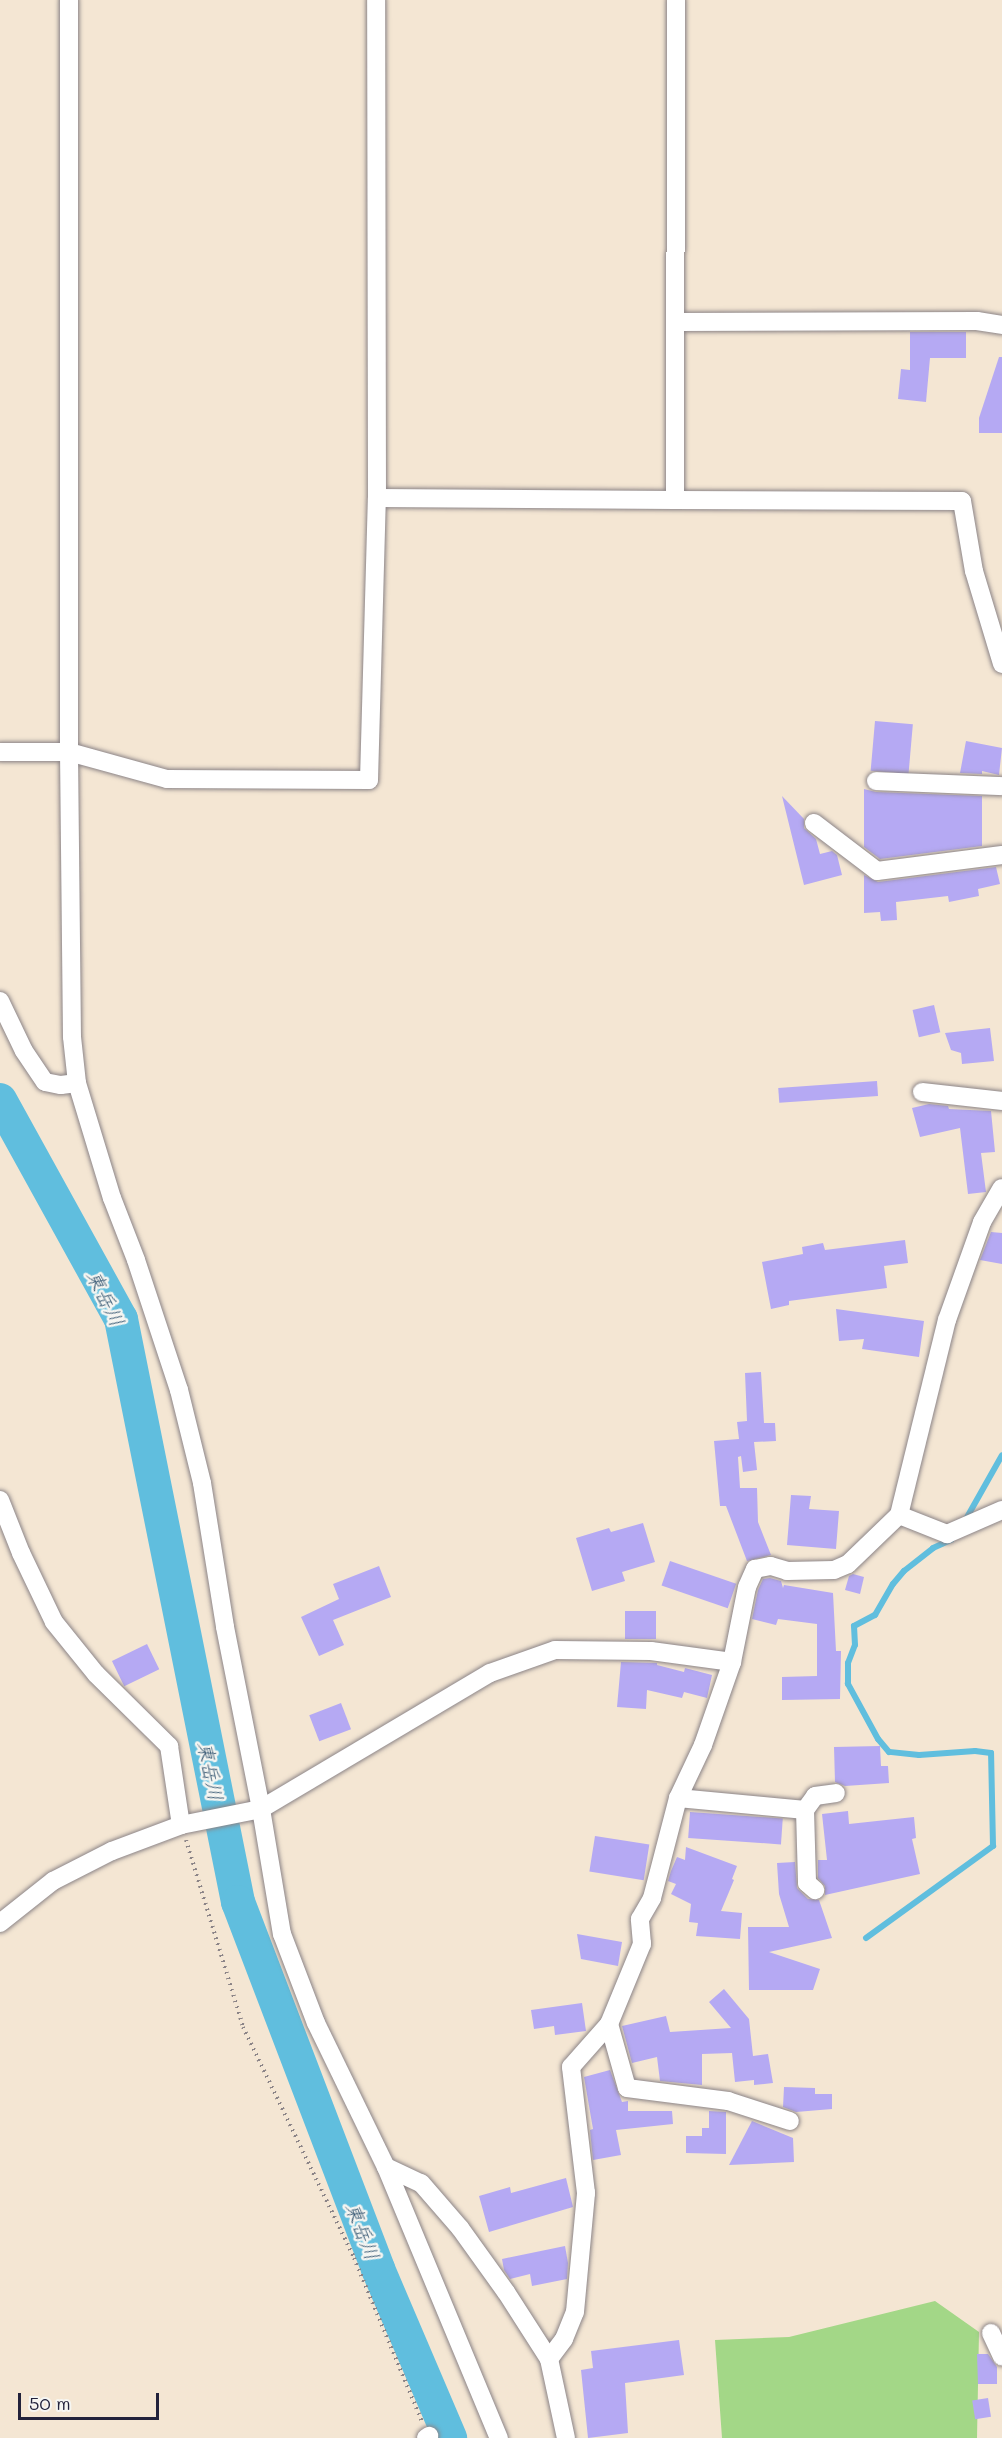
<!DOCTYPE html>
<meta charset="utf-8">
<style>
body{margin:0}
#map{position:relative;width:1002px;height:2438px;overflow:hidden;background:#f4e6d3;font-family:Mali,"Klee One",sans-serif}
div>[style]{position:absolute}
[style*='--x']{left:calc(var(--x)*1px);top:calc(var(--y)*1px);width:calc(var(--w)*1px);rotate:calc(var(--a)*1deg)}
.green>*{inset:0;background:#a3d787}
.stream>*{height:6px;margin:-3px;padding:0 3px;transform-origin:3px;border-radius:3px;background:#60bede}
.river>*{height:34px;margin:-17px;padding:0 17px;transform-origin:17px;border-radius:17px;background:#60bede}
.building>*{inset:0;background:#b5a9f3;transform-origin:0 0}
.path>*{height:4px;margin-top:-2px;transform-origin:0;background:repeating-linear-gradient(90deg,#8b8487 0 1.5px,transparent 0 6px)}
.roads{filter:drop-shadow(0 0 2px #8b8487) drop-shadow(0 0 2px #8b8487)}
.minor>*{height:18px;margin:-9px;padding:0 9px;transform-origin:9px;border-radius:9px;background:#fff}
span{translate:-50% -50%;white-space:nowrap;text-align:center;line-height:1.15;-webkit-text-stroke:5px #f6f6f2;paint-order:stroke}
.water-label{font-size:20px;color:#385974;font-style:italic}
.scale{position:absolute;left:18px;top:2393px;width:141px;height:27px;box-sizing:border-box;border:3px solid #22223b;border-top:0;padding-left:8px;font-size:18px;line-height:21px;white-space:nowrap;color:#22223b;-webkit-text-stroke:4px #f6f6f2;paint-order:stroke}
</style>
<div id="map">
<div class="green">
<div style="clip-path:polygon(935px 2301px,979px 2332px,977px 2438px,722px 2438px,715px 2340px,789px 2337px)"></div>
</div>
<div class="stream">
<div style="--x:966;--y:1519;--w:73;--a:-60.6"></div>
<div style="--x:866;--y:1938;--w:157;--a:-35.9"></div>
<div style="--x:993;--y:1846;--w:93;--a:-91.2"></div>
<div style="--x:991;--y:1753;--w:16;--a:-173"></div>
<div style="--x:975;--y:1751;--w:56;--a:175.9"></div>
<div style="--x:919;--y:1755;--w:30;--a:-174"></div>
<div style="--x:889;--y:1752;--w:17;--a:-130"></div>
<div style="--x:878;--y:1739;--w:63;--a:-118.6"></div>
<div style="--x:848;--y:1684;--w:21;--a:-90"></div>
<div style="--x:848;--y:1663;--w:19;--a:-69"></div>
<div style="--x:855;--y:1645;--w:19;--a:-93"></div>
<div style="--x:854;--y:1626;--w:24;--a:-28"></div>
<div style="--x:875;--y:1615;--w:36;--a:-60"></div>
<div style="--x:893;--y:1584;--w:17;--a:-50"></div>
<div style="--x:904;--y:1571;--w:37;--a:-38"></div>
<div style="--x:933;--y:1548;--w:20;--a:-24"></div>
</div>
<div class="river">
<div style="--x:0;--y:1100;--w:250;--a:61.1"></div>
<div style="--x:121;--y:1319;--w:595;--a:78.65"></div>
<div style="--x:238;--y:1902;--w:393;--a:69.1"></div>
<div style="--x:378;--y:2269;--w:184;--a:66.9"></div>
</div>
<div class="building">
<div style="clip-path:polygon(910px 332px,966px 332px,966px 358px,930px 358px,926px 402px,898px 399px,901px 369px,910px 370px)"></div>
<div style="clip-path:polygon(999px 357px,1002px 357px,1002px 433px,979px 433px,979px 418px)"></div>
<div style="left:875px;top:721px;width:38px;height:50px;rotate:5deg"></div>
<div style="clip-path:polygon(966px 741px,1002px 748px,999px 775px,982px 771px,982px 774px,960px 773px)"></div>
<div style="clip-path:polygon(864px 789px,876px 792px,982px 796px,982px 846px,880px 859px,864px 847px)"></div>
<div style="clip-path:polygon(782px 796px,804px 819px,804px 828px,816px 839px,820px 854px,832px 851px,837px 855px,842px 875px,804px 885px)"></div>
<div style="clip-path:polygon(996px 867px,1000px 884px,978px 889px,979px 896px,949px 902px,948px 896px,896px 902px,897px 920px,881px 921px,880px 912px,864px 913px,864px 875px,878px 882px)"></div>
<div style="left:934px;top:1005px;width:28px;height:22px;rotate:77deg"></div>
<div style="clip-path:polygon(990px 1028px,994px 1061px,962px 1064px,961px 1053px,951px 1050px,945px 1033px)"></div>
<div style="left:877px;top:1081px;width:15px;height:99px;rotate:86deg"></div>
<div style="clip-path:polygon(929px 1104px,948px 1106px,949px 1109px,991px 1111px,995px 1152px,981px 1153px,986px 1192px,968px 1194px,960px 1128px,920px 1137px,912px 1108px)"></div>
<div style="clip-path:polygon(991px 1232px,1002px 1233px,1002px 1264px,980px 1260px)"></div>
<div style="clip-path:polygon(905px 1240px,908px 1263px,884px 1266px,887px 1288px,789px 1301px,789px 1305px,771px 1309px,762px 1262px,803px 1254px,802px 1247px,823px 1243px,825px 1250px)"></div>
<div style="clip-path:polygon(836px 1309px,924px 1321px,919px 1357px,862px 1349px,864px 1339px,839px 1341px)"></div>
<div style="clip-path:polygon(761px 1372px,764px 1423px,775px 1423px,776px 1441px,754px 1442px,757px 1470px,743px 1472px,741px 1456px,738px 1457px,740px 1488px,757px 1488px,758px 1522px,771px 1555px,747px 1561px,726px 1506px,720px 1506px,714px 1441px,739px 1439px,737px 1422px,747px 1421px,745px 1373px)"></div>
<div style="clip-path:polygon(791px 1495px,811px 1496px,809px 1509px,839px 1511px,836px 1549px,787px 1545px)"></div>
<div style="clip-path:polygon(643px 1523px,655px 1562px,622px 1572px,625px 1581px,592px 1591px,576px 1538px,609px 1528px,611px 1532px)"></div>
<div style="left:670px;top:1561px;width:70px;height:26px;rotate:19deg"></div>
<div style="clip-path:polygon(379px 1566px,391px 1597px,333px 1620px,344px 1645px,319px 1656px,301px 1617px,339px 1599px,333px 1584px)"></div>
<div style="clip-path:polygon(853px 1574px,864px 1577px,860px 1594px,845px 1590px,849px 1576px)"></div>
<div style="clip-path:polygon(770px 1578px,781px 1581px,783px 1588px,784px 1585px,833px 1593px,836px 1651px,841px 1651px,840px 1699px,782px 1700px,782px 1677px,817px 1676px,817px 1624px,778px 1619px,776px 1625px,752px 1619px,758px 1590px,763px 1579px)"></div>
<div style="left:625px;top:1611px;width:31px;height:28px"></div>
<div style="left:147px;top:1644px;width:28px;height:39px;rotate:64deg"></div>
<div style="clip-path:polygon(621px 1662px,657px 1663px,657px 1665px,684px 1672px,685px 1668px,712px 1675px,707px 1698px,684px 1692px,682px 1698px,647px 1690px,646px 1709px,617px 1707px)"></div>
<div style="left:341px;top:1703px;width:28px;height:34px;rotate:69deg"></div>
<div style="clip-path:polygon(880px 1746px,881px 1766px,888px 1766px,889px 1783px,845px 1786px,835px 1782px,834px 1747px)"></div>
<div style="clip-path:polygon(848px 1811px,849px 1824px,914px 1817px,916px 1838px,912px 1839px,920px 1874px,825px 1895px,825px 1886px,818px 1878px,818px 1860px,827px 1860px,822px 1814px)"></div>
<div style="left:690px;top:1812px;width:93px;height:26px;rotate:4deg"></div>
<div style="left:595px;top:1836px;width:55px;height:36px;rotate:9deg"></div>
<div style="clip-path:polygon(686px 1847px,737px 1866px,732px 1879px,734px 1880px,721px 1911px,742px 1913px,740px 1939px,696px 1936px,698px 1923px,689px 1922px,691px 1904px,671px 1894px,676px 1884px,668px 1881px,671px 1871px,677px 1857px,685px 1860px)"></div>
<div style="clip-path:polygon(795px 1862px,797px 1888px,808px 1899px,819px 1900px,832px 1938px,769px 1952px,820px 1969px,813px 1990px,749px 1990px,748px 1927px,789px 1927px,779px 1894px,777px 1863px)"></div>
<div style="clip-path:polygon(577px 1934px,622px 1942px,618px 1966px,581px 1959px)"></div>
<div style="clip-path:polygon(724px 1989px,749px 2019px,753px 2056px,768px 2054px,773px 2083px,754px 2085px,754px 2080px,735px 2082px,732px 2053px,702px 2054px,702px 2085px,660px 2081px,657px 2057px,632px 2063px,622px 2026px,666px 2016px,670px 2032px,731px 2028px,709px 2002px)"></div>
<div style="clip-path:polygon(582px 2003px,586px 2031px,555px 2035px,554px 2026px,534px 2029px,531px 2010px)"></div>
<div style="clip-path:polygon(610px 2070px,622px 2102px,628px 2101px,628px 2111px,672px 2111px,673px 2124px,616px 2130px,621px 2155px,593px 2160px,590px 2130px,593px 2129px,584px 2077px)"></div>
<div style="clip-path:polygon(784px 2087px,815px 2088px,815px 2094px,832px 2094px,832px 2109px,796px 2112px,783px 2107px)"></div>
<div style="clip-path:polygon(709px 2111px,726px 2112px,726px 2154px,686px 2153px,686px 2136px,702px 2136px,702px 2128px,709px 2128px)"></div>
<div style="clip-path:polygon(752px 2121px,793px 2138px,794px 2162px,729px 2165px)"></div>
<div style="clip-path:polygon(566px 2178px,573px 2207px,489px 2232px,479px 2196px,510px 2187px,511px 2193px)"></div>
<div style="clip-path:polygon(565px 2246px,568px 2263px,567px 2279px,532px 2286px,530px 2274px,510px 2279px,504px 2270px,502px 2259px)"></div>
<div style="clip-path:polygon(679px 2340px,684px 2375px,625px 2383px,628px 2433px,588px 2438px,581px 2370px,593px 2368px,591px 2351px)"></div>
<div style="clip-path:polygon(977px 2354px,988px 2354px,997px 2367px,997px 2384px,978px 2384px)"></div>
<div style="left:988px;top:2398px;width:19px;height:16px;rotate:81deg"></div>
</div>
<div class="path">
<div style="--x:186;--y:1840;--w:195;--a:73"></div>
<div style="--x:243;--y:2027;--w:256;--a:64.3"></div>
<div style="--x:354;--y:2258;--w:177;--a:67.4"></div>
</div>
<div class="roads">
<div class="minor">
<div style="--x:69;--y:0;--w:752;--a:90"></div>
<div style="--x:69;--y:752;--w:285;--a:89.4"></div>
<div style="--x:72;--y:1037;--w:46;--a:83.8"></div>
<div style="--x:77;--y:1083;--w:120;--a:73.1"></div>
<div style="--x:112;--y:1198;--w:66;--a:68.8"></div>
<div style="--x:136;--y:1260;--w:137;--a:71.7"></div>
<div style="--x:179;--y:1390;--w:96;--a:76.1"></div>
<div style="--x:202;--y:1483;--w:146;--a:80.9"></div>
<div style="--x:225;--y:1627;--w:186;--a:78.8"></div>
<div style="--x:261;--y:1809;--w:127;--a:80.5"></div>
<div style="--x:282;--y:1934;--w:95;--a:69.1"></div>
<div style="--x:316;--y:2023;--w:160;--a:64.1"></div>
<div style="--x:386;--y:2167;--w:294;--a:67.4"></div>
<div style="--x:676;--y:0;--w:500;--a:90.11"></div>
<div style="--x:675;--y:500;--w:287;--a:0.2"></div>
<div style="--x:962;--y:501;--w:71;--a:80.3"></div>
<div style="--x:974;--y:571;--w:97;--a:73.2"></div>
<div style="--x:676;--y:322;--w:301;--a:-0.2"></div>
<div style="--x:977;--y:321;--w:25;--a:9"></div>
<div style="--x:377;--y:498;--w:298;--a:0.4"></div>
<div style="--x:0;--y:752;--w:69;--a:0"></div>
<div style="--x:69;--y:752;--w:102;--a:15.4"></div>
<div style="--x:167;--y:779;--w:202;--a:0.3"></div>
<div style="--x:369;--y:780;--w:282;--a:-88.4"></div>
<div style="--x:377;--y:498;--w:498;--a:-90.1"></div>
<div style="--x:876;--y:781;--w:126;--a:2.3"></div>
<div style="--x:814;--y:823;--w:79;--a:37.3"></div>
<div style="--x:877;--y:871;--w:126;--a:-7.3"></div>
<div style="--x:0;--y:1001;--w:55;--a:64.4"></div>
<div style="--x:24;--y:1051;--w:37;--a:56"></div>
<div style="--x:45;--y:1082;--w:16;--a:11"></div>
<div style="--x:61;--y:1085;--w:16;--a:-7"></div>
<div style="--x:922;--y:1092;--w:81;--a:6.4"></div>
<div style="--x:0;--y:1500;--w:57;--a:68.4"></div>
<div style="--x:21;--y:1553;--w:76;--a:64.4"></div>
<div style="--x:54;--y:1622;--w:67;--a:51.1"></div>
<div style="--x:96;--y:1674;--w:103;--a:44.6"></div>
<div style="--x:169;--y:1746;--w:80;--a:81.4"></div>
<div style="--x:899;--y:1515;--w:52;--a:21.6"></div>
<div style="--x:947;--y:1534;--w:60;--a:-23.6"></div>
<div style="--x:678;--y:1798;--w:128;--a:5.4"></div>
<div style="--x:805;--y:1810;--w:17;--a:-54"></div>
<div style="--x:815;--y:1796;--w:21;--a:-8"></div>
<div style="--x:805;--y:1810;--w:73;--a:88.4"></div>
<div style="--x:807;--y:1883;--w:11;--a:41"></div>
<div style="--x:0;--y:1923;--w:68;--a:-38.4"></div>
<div style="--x:53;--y:1881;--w:66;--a:-27"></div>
<div style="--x:112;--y:1851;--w:74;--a:-20.6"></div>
<div style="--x:181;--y:1825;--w:82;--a:-11.3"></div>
<div style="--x:261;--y:1809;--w:266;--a:-30.7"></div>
<div style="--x:490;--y:1673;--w:69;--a:-19.5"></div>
<div style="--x:555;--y:1650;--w:96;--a:0.6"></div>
<div style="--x:651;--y:1651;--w:82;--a:7.7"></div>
<div style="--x:609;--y:2024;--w:66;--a:74.3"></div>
<div style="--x:627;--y:2088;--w:102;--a:7.3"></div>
<div style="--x:728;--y:2101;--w:65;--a:17.9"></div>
<div style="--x:386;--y:2167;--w:38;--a:25"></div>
<div style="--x:421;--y:2183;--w:60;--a:49.1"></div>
<div style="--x:460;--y:2228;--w:79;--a:54.3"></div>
<div style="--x:506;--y:2292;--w:80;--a:57.3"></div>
<div style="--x:549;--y:2359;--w:81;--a:77.9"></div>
<div style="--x:991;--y:2333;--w:26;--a:65"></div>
<div style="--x:549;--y:2359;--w:25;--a:-53"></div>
<div style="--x:564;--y:2339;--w:29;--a:-68"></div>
<div style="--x:575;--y:2312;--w:120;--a:-84.7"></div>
<div style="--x:586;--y:2193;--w:127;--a:-96.8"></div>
<div style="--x:571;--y:2067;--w:57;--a:-48.5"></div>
<div style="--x:609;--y:2024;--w:87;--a:-67.6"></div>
<div style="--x:642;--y:1944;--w:25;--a:-95"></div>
<div style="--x:640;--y:1919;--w:24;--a:-60"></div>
<div style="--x:652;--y:1898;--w:103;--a:-75.4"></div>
<div style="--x:678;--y:1798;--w:59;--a:-64.7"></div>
<div style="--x:703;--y:1745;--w:88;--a:-70.7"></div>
<div style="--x:732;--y:1662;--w:76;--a:-78.7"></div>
<div style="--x:747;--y:1587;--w:20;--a:-66"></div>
<div style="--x:755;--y:1569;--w:16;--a:-11"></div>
<div style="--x:771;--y:1566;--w:17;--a:17"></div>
<div style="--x:787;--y:1571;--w:47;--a:-1.2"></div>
<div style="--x:834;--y:1570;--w:15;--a:-23"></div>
<div style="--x:848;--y:1564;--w:71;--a:-43.9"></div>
<div style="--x:899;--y:1515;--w:201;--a:-76.2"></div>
<div style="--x:947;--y:1320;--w:104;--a:-70.3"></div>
<div style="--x:982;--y:1222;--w:39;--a:-60"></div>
<div style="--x:426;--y:2438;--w:4;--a:-34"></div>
</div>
</div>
<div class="water-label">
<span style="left:106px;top:1298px;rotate:64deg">東岳川</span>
<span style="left:211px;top:1771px;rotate:79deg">東岳川</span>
<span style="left:363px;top:2231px;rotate:69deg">東岳川</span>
</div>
<div class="scale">50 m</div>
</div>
